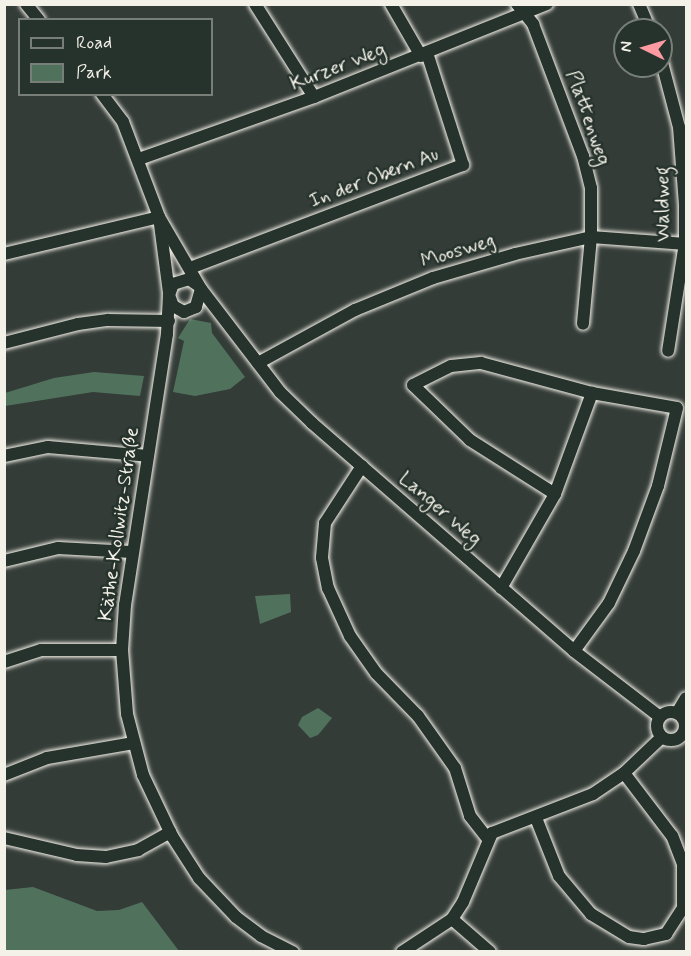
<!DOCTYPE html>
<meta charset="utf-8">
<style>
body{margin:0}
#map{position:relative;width:691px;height:956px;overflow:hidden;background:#343c38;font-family:Mynerve,sans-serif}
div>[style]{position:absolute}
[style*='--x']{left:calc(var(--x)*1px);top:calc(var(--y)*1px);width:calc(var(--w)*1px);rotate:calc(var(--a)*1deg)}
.green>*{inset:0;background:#50725d}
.roads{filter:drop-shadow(0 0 2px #f4f1e8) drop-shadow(0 0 2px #f4f1e8)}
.minor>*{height:12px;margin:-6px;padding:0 6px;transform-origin:6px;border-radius:6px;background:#26332d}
.minor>.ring{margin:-6px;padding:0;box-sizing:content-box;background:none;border:12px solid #26332d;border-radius:50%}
span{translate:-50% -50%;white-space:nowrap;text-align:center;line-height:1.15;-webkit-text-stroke:5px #26332d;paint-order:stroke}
.street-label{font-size:20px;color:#f4f1e8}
.frame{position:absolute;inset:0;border:6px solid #f4f1e8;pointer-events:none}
.legend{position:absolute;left:18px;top:18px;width:195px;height:78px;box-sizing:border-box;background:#26332d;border:2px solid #787f78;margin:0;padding:8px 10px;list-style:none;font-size:18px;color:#f4f1e8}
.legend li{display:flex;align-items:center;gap:12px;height:30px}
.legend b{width:30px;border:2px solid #787f78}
.north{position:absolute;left:613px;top:18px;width:60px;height:60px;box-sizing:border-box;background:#26332d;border:2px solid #787f78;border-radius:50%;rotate:275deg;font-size:16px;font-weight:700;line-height:24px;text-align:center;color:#f4f1e8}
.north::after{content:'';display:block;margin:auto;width:21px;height:27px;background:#ff9aa2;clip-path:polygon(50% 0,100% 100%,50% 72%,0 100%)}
</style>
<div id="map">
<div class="green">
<div style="clip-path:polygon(190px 319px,211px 323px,212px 333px,245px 377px,230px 389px,195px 396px,173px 392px,184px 341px,178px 338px)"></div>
<div style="clip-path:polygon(94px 372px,144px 376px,140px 396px,93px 392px,5px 406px,5px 393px,54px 378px)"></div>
<div style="clip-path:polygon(290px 594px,291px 612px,260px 624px,255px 596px)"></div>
<div style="clip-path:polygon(318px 708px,332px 718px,318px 735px,310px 738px,298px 725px,302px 717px)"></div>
<div style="clip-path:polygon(33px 887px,97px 911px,119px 910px,142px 902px,179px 951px,5px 951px,5px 890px)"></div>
</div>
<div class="roads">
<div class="minor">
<div style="--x:26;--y:4;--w:21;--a:51"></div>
<div style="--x:255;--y:4;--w:110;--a:57.6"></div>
<div style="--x:391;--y:4;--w:60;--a:60"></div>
<div style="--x:517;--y:4;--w:26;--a:51"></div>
<div style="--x:533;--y:24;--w:141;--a:69.3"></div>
<div style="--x:583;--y:156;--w:33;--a:76"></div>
<div style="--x:591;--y:188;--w:49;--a:90"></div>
<div style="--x:591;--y:237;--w:87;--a:95.3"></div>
<div style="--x:639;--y:4;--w:28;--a:67"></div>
<div style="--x:661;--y:59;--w:70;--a:75.2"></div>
<div style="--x:679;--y:127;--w:78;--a:85.6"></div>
<div style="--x:685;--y:205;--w:38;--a:90"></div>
<div style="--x:685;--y:243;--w:109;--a:98.9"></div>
<div style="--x:102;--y:94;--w:35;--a:53"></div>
<div style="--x:123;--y:122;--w:102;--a:69.2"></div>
<div style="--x:159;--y:217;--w:83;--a:59.7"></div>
<div style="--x:201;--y:289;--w:19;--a:106"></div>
<div style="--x:196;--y:307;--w:13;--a:157"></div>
<div style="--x:184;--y:312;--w:13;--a:-151"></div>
<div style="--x:173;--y:306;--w:12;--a:-110"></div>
<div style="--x:169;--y:295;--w:12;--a:-70"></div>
<div style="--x:173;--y:284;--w:17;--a:-17"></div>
<div style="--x:189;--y:279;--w:11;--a:34"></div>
<div style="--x:139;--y:159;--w:186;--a:-19.5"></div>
<div style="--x:314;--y:97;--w:251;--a:-21.8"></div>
<div style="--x:159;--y:217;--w:77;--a:82.5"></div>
<div style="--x:4;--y:254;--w:159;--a:-13.4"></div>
<div style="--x:190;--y:268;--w:292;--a:-20.7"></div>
<div style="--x:463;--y:165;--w:118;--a:-107.8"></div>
<div style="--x:201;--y:289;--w:130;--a:52.5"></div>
<div style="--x:280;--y:392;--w:45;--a:44.1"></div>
<div style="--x:312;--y:423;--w:347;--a:41"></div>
<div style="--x:574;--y:651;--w:108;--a:37.5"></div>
<div style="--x:169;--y:295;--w:39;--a:93"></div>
<div style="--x:167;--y:334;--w:274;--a:98.8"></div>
<div style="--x:125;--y:605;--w:45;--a:93.8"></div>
<div style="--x:122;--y:650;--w:64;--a:85.5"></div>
<div style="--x:127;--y:714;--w:63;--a:75.3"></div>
<div style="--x:143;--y:775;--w:68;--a:64.6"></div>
<div style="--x:172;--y:836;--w:50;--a:57.3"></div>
<div style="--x:199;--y:878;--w:54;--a:46.5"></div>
<div style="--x:236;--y:917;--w:31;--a:37"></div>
<div style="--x:261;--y:936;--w:36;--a:27"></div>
<div style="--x:4;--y:343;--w:76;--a:-14.4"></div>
<div style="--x:78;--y:324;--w:30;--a:-8"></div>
<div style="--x:108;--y:320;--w:61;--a:0.9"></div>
<div style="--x:258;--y:363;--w:111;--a:-28.7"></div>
<div style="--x:355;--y:310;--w:84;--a:-22.3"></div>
<div style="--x:433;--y:278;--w:85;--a:-16.3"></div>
<div style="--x:515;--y:254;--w:78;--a:-12.6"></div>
<div style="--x:591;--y:237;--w:95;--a:4.2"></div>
<div style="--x:4;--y:456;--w:45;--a:-11.6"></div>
<div style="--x:48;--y:447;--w:100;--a:5.1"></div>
<div style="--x:362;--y:466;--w:68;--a:123"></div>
<div style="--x:325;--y:523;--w:35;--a:95"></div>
<div style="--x:322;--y:558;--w:31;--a:79"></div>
<div style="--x:328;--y:588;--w:53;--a:65.4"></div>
<div style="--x:350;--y:636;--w:45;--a:54.9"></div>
<div style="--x:376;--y:673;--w:60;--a:45.7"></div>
<div style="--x:418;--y:716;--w:64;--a:54.6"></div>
<div style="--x:455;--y:768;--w:50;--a:72.6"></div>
<div style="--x:470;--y:816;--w:29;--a:52"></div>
<div style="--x:555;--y:494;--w:101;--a:-147.6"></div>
<div style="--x:470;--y:440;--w:79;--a:-136"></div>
<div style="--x:413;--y:385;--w:42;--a:-26.6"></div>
<div style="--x:451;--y:366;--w:30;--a:-6"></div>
<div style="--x:481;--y:363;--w:115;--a:15.1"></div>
<div style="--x:592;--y:393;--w:86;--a:10"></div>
<div style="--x:677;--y:408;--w:80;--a:103.7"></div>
<div style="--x:658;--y:486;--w:69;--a:110.3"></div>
<div style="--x:634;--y:551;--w:58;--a:115.7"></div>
<div style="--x:609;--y:603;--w:59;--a:126.1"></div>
<div style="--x:4;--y:561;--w:56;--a:-13.5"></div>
<div style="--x:58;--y:548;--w:73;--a:3.1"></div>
<div style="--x:501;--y:588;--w:108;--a:-60.1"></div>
<div style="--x:555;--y:494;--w:108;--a:-69.9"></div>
<div style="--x:4;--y:662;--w:39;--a:-18"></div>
<div style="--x:41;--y:650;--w:81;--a:0"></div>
<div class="ring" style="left:657px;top:712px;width:16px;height:16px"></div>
<div style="--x:677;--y:713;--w:17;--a:-59"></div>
<div style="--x:4;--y:775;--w:46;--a:-21.6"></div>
<div style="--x:47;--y:758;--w:88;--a:-9.8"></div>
<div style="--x:536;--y:818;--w:62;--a:68.4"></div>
<div style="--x:559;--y:876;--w:50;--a:49.9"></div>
<div style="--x:591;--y:914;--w:44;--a:31.2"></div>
<div style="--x:629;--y:937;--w:15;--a:8"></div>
<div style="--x:644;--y:939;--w:23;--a:-13"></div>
<div style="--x:666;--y:934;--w:31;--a:-57"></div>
<div style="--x:683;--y:908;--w:44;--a:-90"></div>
<div style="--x:683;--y:864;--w:30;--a:-111"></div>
<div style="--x:672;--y:836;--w:79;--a:-127.3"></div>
<div style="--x:4;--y:838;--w:75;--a:13.1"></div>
<div style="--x:77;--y:855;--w:29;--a:4"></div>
<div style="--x:106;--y:857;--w:33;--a:-12"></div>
<div style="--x:138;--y:850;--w:37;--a:-29"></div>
<div style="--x:452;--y:919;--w:50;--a:41"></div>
<div style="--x:402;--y:952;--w:60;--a:-33.4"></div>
<div style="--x:452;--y:919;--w:20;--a:-57"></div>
<div style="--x:463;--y:902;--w:75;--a:-67.2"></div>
<div style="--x:492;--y:833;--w:108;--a:-21.1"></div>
<div style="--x:593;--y:794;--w:37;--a:-34"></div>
<div style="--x:624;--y:773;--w:52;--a:-43.5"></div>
</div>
</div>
<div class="street-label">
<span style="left:338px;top:67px;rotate:-21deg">Kurzer Weg</span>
<span style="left:588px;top:118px;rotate:71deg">Plattenweg</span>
<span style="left:374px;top:178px;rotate:-21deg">In der Obern Au</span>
<span style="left:663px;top:204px;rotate:-90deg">Waldweg</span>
<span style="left:458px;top:251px;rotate:-17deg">Moosweg</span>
<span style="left:440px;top:509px;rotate:41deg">Langer Weg</span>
<span style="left:119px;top:524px;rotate:-82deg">Käthe-Kollwitz-Straße</span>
</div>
<div class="frame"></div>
<ul class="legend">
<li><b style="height:8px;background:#26332d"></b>Road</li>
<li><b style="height:16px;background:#50725d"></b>Park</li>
</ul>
<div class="north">N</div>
</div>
